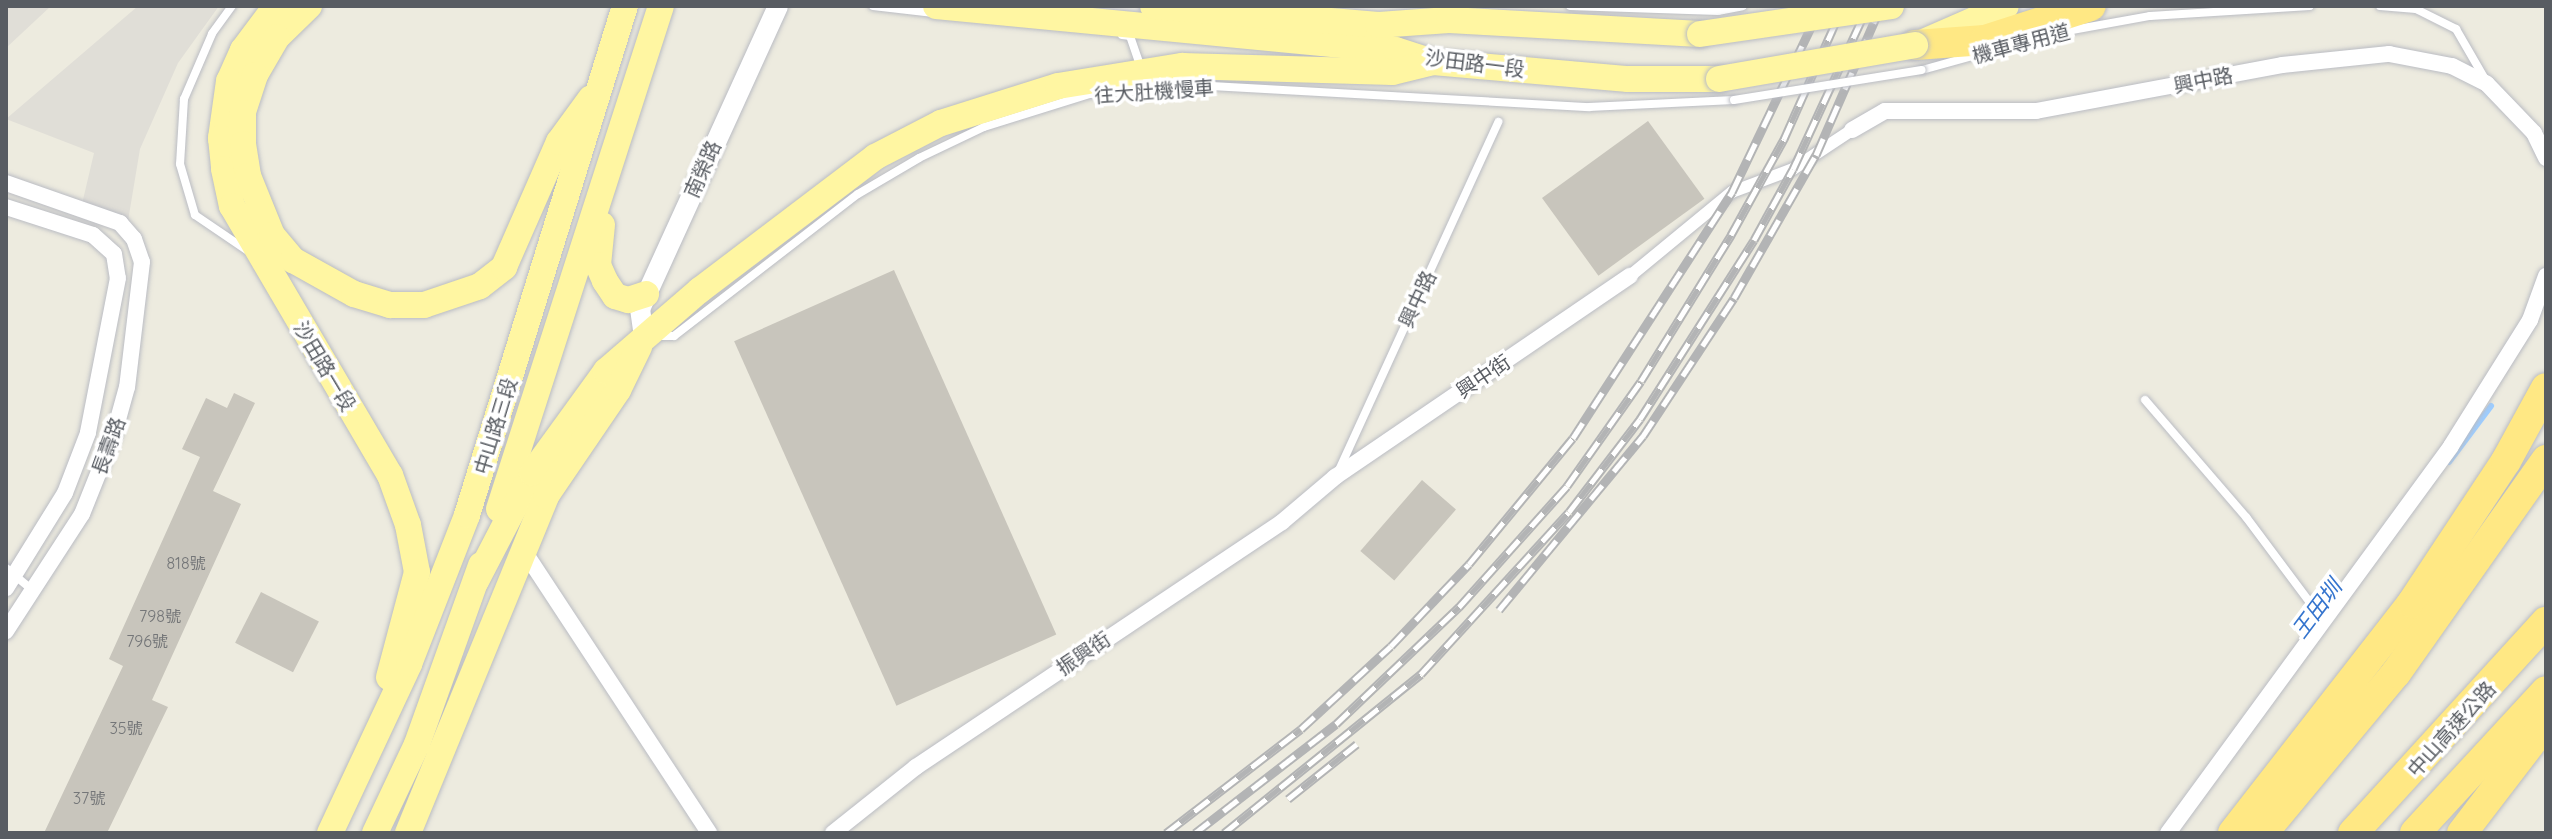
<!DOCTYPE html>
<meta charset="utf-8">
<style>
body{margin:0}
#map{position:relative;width:2552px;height:839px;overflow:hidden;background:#edebdf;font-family:Quicksand,"Noto Sans TC",sans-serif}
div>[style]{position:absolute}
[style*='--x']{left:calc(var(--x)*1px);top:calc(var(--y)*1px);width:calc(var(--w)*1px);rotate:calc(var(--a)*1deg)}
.industrial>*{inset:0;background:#e0ded7}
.stream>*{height:6px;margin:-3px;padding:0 3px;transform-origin:3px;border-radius:3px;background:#9dcdff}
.building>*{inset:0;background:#c8c5bc;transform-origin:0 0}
.roads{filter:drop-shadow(0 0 2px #babcc3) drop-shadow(0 0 2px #babcc3)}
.service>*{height:8px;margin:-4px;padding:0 4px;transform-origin:4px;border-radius:4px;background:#fff}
.pedestrian>*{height:12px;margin:-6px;padding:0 6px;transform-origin:6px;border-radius:6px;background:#fff}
.minor>*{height:16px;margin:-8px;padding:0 8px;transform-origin:8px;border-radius:8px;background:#fff}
.tertiary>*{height:20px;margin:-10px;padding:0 10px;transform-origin:10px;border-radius:10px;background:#fff}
.primary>*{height:26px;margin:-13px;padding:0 13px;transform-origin:13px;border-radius:13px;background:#fff6a2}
.motorway>*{height:30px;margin:-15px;padding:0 15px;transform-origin:15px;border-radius:15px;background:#ffe884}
.rail>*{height:9px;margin-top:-4.5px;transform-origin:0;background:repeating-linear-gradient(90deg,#fff 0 18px,#b3b4b5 0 36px);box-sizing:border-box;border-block:2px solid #b3b4b5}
.bridges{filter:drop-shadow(0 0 2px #babcc3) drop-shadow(0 0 2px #babcc3)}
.service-bridge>*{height:8px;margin:-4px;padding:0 4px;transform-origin:4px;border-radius:4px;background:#fff}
.primary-bridge>*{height:26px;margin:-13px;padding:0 13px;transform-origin:13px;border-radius:13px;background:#fff6a2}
span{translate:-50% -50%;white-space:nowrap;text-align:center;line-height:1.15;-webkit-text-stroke:7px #fff;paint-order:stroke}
.number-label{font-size:16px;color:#747678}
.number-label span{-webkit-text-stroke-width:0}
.street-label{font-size:20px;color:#585c62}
.water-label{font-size:22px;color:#3474ce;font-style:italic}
.frame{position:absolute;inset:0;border:8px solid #585c62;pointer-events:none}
</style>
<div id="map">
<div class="industrial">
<div style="clip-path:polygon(6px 6px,51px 6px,6px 48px)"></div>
<div style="clip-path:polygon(138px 6px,219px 6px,178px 63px,140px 149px,127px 227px,82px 204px,94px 153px,6px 119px)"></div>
</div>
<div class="stream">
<div style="--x:2449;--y:462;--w:70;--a:-53.1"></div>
</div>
<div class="building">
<div style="left:1648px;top:121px;width:96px;height:131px;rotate:54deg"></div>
<div style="left:894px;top:270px;width:399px;height:175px;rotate:66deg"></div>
<div style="clip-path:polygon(234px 393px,255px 403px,213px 491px,241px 504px,152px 700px,168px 707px,107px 833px,44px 833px,123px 666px,109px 659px,200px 457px,182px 449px,206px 398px,227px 408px)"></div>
<div style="left:1422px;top:480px;width:45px;height:94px;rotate:41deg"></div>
<div style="left:261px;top:592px;width:65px;height:57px;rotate:27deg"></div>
</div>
<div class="roads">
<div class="service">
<div style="--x:232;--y:6;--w:34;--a:126"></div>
<div style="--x:212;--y:34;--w:71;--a:113.3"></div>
<div style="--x:184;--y:99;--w:65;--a:93.5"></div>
<div style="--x:180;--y:164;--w:53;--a:73.6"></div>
<div style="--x:195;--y:215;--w:64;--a:34.2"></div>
<div style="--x:873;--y:6;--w:61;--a:6.5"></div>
<div style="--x:1570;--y:6;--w:148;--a:1.9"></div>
<div style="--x:1718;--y:11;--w:25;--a:-11"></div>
<div style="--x:2380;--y:6;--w:36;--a:5"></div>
<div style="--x:2416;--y:9;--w:45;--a:26.6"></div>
<div style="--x:2456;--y:29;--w:58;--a:59.9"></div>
<div style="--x:2050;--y:34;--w:102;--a:-10.2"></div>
<div style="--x:2150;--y:16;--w:160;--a:-3.6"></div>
<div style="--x:1122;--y:35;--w:8;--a:7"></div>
<div style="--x:1130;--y:36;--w:34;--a:71"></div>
<div style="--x:1922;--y:70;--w:63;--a:-15.6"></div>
<div style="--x:656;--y:336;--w:18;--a:0"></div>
<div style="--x:674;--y:336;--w:232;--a:-37.7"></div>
<div style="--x:858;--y:194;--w:71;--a:-30.5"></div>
<div style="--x:919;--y:158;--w:72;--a:-25.5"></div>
<div style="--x:984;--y:127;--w:110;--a:-17.4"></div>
<div style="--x:1089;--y:94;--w:122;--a:-3.8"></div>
<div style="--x:1211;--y:86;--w:379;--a:3.2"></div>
<div style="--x:1589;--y:107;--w:145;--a:-2.8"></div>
<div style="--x:2145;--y:400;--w:155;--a:49.2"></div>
<div style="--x:2246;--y:517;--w:129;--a:53.2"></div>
<div style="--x:1339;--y:470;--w:383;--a:-65.4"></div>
<div style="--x:6;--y:568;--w:34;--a:40"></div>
</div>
<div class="pedestrian">
<div style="--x:1630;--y:276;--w:132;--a:-39.5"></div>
<div style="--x:1732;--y:192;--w:65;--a:-20.7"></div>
<div style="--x:1793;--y:169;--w:71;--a:-33.5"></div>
</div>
<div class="minor">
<div style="--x:1852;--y:130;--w:38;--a:-30"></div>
<div style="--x:1885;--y:111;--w:151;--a:0"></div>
<div style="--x:2036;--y:111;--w:250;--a:-10.6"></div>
<div style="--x:2282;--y:65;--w:108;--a:-5.9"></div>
<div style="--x:2389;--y:54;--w:64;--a:10.8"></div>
<div style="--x:2452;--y:66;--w:39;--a:27"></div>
<div style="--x:2487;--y:84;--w:68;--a:46.2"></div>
<div style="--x:2534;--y:133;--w:28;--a:64"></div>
<div style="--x:6;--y:183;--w:121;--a:19.3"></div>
<div style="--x:120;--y:223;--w:21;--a:49"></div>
<div style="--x:134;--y:239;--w:24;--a:71"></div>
<div style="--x:142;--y:262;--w:126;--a:96.8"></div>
<div style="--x:127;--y:387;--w:49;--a:105.5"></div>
<div style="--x:114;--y:434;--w:86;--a:111.8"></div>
<div style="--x:82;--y:514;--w:140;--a:123"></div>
<div style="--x:6;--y:207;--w:91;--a:17.8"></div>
<div style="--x:93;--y:235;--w:28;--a:42"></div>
<div style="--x:114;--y:254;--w:24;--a:81"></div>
<div style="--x:118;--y:278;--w:158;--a:101"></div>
<div style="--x:88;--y:433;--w:64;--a:111"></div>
<div style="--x:65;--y:493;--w:112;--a:121.8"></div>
<div style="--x:522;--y:548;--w:341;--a:56.7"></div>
<div style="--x:833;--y:833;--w:106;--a:-38.5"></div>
<div style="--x:916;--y:767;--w:440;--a:-33.8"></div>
<div style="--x:1282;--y:522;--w:70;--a:-40.3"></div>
<div style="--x:1335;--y:477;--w:357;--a:-34.3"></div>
<div style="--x:2168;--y:833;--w:479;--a:-53.8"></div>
<div style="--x:2451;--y:446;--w:149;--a:-57.9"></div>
<div style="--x:2530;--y:320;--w:47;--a:-70"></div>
</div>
<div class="tertiary">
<div style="--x:644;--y:337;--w:28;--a:-98"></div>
<div style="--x:640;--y:309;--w:333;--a:-65.5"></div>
</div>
<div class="primary">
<div style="--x:276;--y:6;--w:55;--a:126.9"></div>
<div style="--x:243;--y:50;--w:34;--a:114"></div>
<div style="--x:229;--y:81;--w:58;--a:98"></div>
<div style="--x:221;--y:138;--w:31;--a:84"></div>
<div style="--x:224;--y:169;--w:38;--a:78"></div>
<div style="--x:232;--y:206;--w:312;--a:59.6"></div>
<div style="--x:390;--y:475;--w:53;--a:70.2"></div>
<div style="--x:408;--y:525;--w:48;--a:79.2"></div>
<div style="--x:417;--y:572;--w:109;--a:104.9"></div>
<div style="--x:309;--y:6;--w:45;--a:135.9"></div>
<div style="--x:277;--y:37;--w:44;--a:120.1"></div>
<div style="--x:255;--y:75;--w:40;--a:108"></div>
<div style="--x:243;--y:113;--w:31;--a:90"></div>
<div style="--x:243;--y:144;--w:32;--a:81"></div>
<div style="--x:248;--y:176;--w:64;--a:67.9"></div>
<div style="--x:272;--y:235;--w:33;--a:50"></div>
<div style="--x:293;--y:260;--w:70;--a:29.1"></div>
<div style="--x:354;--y:294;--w:38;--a:17"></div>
<div style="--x:390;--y:305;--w:34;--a:0"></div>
<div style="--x:424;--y:305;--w:59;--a:-18.7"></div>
<div style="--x:480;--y:286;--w:31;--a:-38"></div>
<div style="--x:504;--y:267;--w:137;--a:-66.3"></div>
<div style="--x:559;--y:142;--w:54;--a:-54"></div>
<div style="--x:936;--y:6;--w:462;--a:5.5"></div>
<div style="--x:1396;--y:50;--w:39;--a:18"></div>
<div style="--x:1433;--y:62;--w:196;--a:5"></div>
<div style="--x:1628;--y:79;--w:91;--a:0"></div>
<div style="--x:1153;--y:6;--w:226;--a:4.8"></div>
<div style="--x:1378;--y:25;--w:71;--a:-4"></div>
<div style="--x:1449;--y:20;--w:251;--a:3.2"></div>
<div style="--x:1926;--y:41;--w:87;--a:-23.6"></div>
<div style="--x:602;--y:225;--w:40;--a:95.7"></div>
<div style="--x:598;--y:265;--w:17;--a:66"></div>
<div style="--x:605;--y:281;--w:18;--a:56"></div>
<div style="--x:615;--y:296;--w:14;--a:17"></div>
<div style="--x:628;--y:300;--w:19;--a:-18"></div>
<div style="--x:499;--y:509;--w:528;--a:-72.15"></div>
<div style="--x:476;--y:581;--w:122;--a:-62.6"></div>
<div style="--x:532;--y:473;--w:126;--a:-54"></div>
<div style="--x:606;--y:371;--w:124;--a:-40.8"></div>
<div style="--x:700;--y:290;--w:220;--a:-37.2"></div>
<div style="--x:875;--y:157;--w:74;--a:-27.3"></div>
<div style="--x:941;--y:123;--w:123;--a:-17.5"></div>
<div style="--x:1058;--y:86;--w:126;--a:-9.2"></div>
<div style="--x:1182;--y:66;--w:211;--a:1.6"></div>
<div style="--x:1393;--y:72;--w:41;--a:-14"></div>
<div style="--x:330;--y:833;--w:187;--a:-64.9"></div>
<div style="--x:409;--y:664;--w:160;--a:-68.7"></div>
<div style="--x:467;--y:515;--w:533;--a:-72.76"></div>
<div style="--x:375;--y:833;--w:98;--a:-64.7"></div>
<div style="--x:417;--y:744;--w:190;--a:-70.3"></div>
<div style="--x:408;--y:833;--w:364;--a:-67.7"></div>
<div style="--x:546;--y:496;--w:128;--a:-55.8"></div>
<div style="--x:618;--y:390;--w:48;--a:-64"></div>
</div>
<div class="motorway">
<div style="--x:1915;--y:45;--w:70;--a:-4.1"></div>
<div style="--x:1985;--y:40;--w:111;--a:-17.8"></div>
<div style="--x:2233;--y:833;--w:291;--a:-52.1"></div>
<div style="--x:2412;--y:603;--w:170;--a:-56.5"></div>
<div style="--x:2506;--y:461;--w:83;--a:-61.3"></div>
<div style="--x:2263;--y:833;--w:208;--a:-50.3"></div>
<div style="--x:2396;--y:673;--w:261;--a:-54.8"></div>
<div style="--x:2353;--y:833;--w:286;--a:-47.6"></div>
<div style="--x:2415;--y:833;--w:193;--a:-47.3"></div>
<div style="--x:2462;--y:833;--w:138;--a:-52.6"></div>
</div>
</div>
<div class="rail">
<div style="--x:1499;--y:610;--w:226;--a:-50.4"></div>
<div style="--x:1643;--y:436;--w:165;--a:-56.6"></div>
<div style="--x:1734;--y:298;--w:165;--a:-60.2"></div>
<div style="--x:1816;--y:155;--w:163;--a:-66.4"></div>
<div style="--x:1288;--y:799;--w:88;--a:-38.6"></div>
<div style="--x:1166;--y:833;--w:170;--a:-37.6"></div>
<div style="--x:1301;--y:729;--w:122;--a:-42.7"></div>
<div style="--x:1391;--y:646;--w:113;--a:-46.4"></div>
<div style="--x:1469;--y:564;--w:163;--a:-50.5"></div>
<div style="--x:1573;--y:438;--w:293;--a:-57.1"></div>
<div style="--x:1732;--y:192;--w:206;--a:-64.4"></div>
<div style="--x:1195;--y:833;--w:178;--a:-37.7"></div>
<div style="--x:1336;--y:724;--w:170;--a:-43.6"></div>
<div style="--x:1459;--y:607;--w:162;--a:-48.2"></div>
<div style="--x:1567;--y:486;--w:128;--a:-54.8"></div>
<div style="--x:1641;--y:381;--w:172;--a:-58.3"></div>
<div style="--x:1731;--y:235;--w:110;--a:-61.1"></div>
<div style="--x:1784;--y:139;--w:145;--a:-66.1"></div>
<div style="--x:1224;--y:833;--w:253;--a:-38.9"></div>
<div style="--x:1421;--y:674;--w:219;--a:-47.6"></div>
<div style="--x:1569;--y:512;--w:117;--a:-52.6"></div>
<div style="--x:1640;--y:419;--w:212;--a:-57.5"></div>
<div style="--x:1754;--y:240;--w:81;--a:-61.2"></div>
<div style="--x:1793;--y:169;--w:179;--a:-65.3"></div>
</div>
<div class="bridges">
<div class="service-bridge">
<div style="--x:1734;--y:100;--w:190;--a:-9.1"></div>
</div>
<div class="primary-bridge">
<div style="--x:1700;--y:34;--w:193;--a:-8.3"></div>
<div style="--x:1719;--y:79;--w:199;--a:-9.8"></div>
</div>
</div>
<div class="number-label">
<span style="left:186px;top:563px">818號</span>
<span style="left:160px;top:616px">798號</span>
<span style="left:147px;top:641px">796號</span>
<span style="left:126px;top:728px">35號</span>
<span style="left:89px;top:798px">37號</span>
</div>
<div class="street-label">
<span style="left:2021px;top:43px;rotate:-15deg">機車專用道</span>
<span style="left:1475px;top:63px;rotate:7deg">沙田路一段</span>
<span style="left:2203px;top:80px;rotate:-11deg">興中路</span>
<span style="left:1154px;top:91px;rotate:-4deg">往大肚機慢車</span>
<span style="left:702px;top:169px;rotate:-66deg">南榮路</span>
<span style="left:1417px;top:299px;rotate:-65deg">興中路</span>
<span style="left:325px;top:366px;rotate:59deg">沙田路一段</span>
<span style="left:1483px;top:376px;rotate:-34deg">興中街</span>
<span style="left:495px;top:426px;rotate:-73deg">中山路三段</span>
<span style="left:108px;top:446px;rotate:-70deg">長壽路</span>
<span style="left:1083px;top:653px;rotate:-34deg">振興街</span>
<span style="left:2451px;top:729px;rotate:-48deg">中山高速公路</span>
</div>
<div class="water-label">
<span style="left:2317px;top:609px;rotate:-53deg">王田圳</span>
</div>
<div class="frame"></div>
</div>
